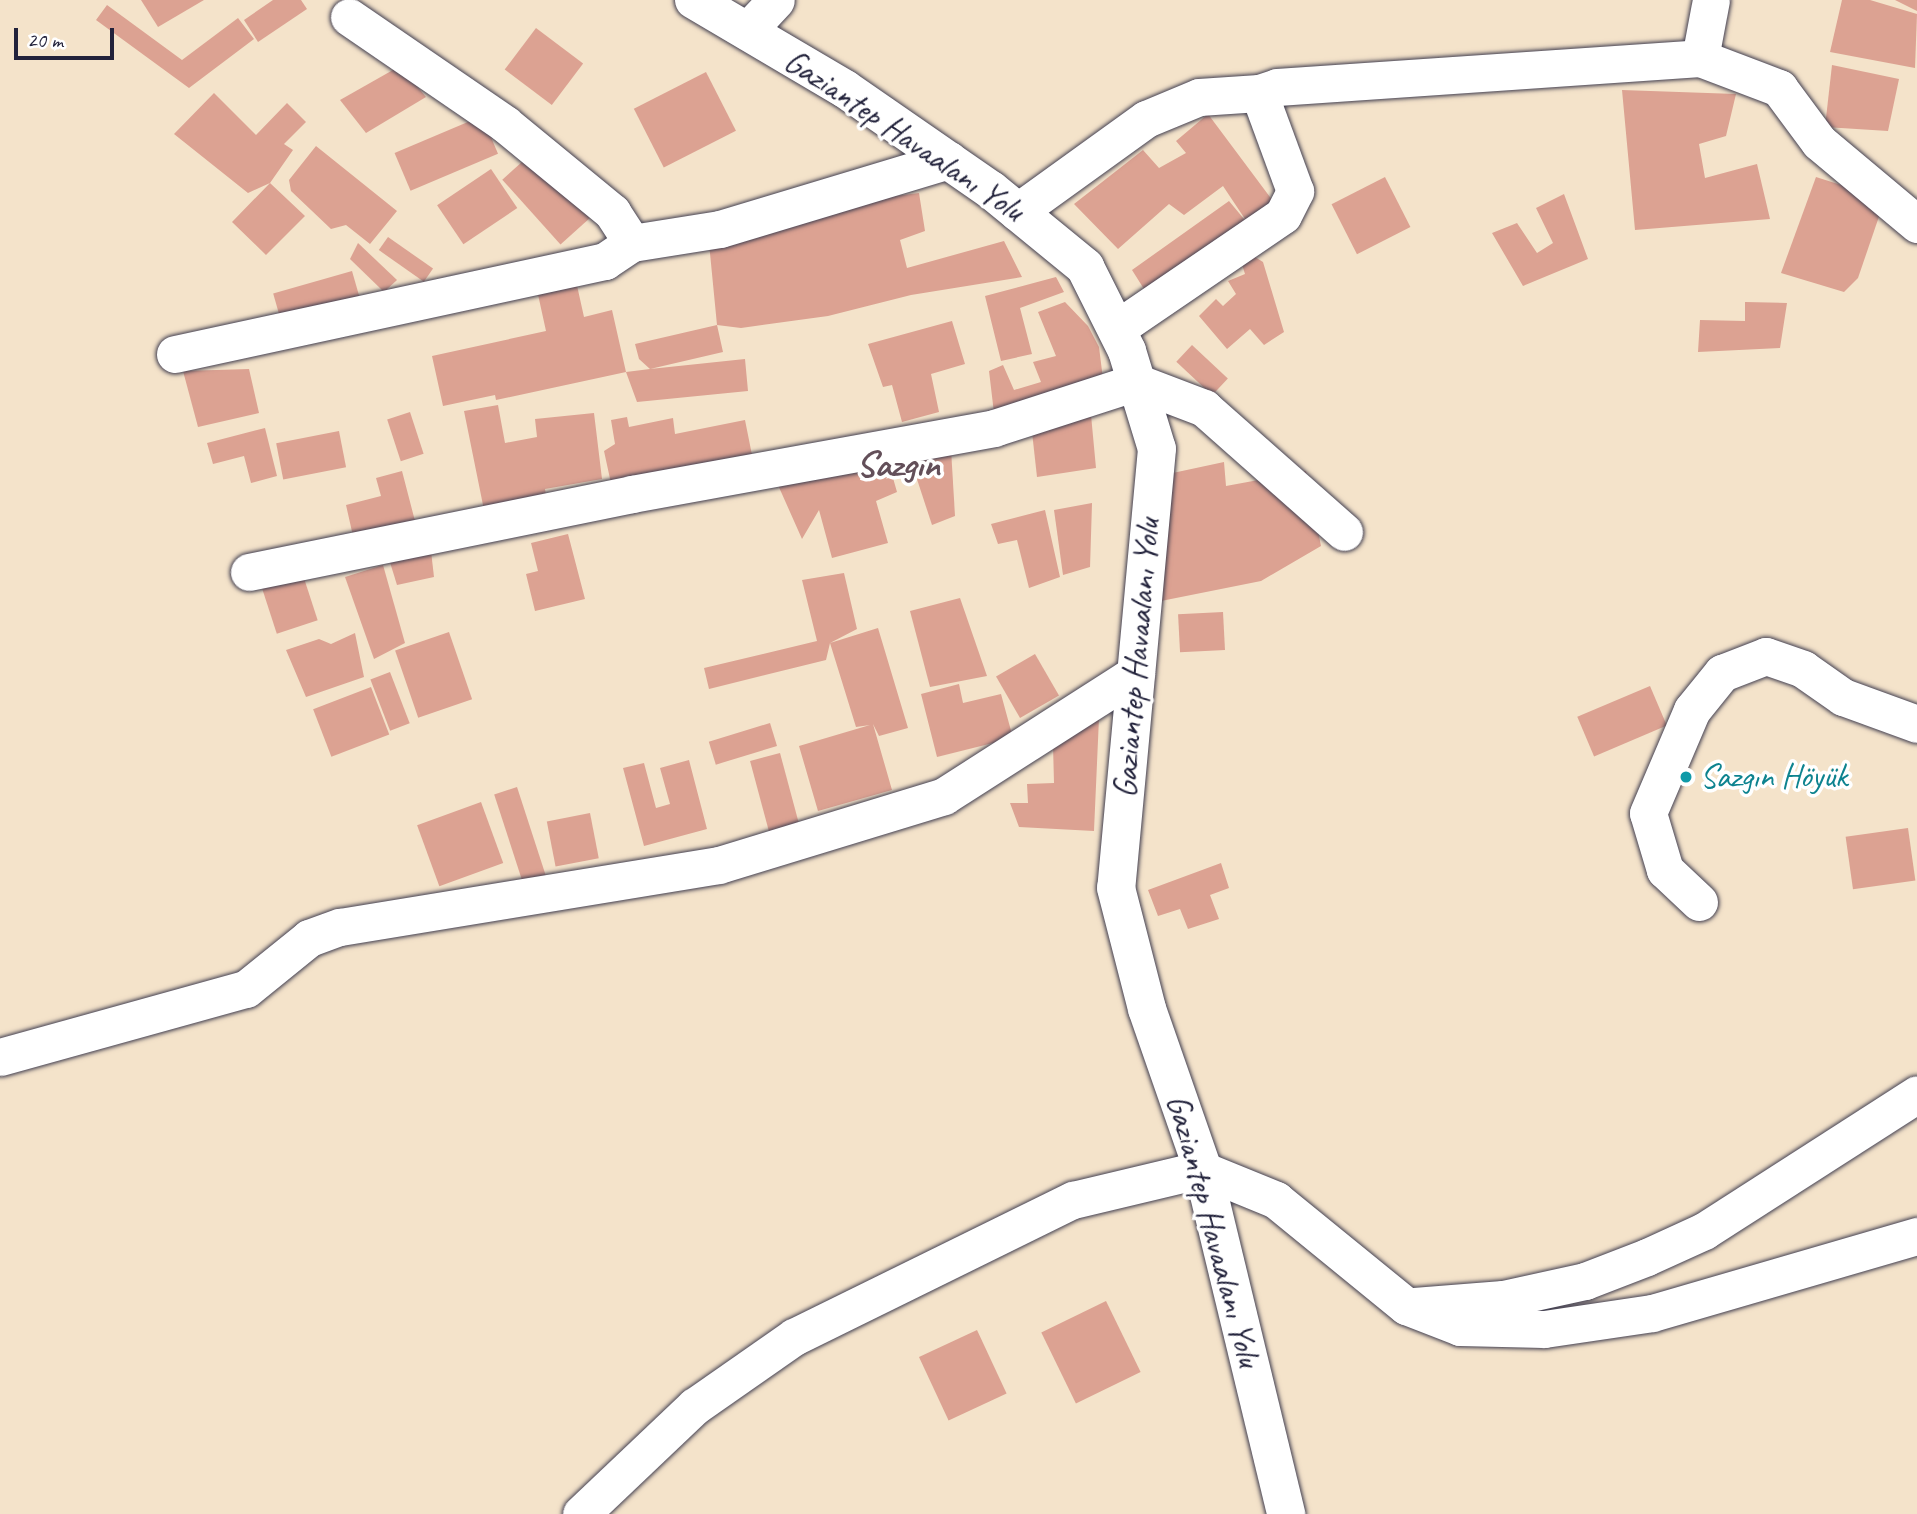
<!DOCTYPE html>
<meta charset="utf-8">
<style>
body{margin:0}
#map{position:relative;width:1917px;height:1514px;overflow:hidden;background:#f4e3ca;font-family:Caveat,sans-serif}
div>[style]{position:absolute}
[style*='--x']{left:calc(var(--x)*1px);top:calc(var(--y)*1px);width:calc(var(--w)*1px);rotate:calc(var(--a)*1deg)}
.building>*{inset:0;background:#dca292;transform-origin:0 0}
.roads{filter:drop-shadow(0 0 2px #423f50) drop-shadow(0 0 2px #423f50)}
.street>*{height:37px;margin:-18.5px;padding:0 18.5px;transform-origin:18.5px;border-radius:18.5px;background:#fff}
.secondary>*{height:38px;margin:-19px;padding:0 19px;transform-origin:19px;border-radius:19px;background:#fff}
.dots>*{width:19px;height:19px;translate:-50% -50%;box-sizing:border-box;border:4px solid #fff;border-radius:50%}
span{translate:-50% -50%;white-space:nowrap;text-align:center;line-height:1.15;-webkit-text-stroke:7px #fff;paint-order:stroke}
.street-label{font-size:33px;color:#22223b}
.culture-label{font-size:33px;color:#0d838f}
.left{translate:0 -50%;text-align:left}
.quarter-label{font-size:37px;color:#634f59;font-weight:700}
.scale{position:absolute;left:14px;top:28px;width:100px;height:32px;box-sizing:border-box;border:4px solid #22223b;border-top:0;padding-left:9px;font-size:21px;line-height:24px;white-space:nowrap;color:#22223b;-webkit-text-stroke:5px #fff;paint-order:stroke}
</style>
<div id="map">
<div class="building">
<div style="clip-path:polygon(141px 0,204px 0,158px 27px)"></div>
<div style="clip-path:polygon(273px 0,301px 0,307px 9px,258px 42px,244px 20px)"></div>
<div style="clip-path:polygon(1842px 0,1870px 0,1917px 14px,1915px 68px,1830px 52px)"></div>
<div style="clip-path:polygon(1895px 0,1917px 0,1917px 11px)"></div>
<div style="clip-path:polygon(107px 5px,182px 60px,238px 18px,254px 39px,189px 88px,96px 20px)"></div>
<div style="left:536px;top:28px;width:59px;height:52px;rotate:37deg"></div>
<div style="clip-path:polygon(1832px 65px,1899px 79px,1888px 131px,1825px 127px)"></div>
<div style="clip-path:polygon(400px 66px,426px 97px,366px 133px,340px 100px)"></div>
<div style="left:706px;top:72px;width:66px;height:81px;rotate:63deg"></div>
<div style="clip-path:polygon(1622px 90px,1736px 94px,1726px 136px,1699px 144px,1705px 178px,1757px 164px,1770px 219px,1635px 230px)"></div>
<div style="clip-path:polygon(214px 93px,256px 135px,287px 103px,306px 122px,284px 144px,293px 150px,270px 183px,305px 216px,266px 255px,232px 222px,270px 183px,248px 193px,174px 134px)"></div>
<div style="clip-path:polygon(1208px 114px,1276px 205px,1249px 225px,1149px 297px,1132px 270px,1229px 201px,1249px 225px,1223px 186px,1184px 215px,1169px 204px,1118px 249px,1074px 204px,1143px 150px,1159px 168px,1186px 153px,1176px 141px)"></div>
<div style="left:482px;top:116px;width:41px;height:95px;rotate:67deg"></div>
<div style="clip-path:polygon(316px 146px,397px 211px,370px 244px,346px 225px,331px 229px,291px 191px,289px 180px)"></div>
<div style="left:532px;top:153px;width:87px;height:40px;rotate:48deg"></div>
<div style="left:491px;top:169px;width:47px;height:65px;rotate:56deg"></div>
<div style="left:1385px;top:177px;width:56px;height:60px;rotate:63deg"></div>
<div style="clip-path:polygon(1816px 177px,1885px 199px,1858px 278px,1844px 292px,1781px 273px)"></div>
<div style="clip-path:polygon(919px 193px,925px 231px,900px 240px,907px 268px,1004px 241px,1022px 277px,911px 295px,828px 316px,741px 328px,717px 325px,723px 352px,650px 369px,745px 359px,748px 391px,637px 402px,626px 372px,650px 369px,639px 359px,635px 344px,717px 325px,709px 243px,887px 197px)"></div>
<div style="clip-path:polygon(1564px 194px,1588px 259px,1523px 286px,1492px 233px,1517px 223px,1537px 253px,1553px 243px,1536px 208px)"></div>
<div style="left:388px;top:237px;width:55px;height:16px;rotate:35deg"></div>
<div style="clip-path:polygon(358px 243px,397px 280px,384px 292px,350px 259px)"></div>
<div style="clip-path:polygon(1250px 254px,1263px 262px,1284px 332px,1264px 345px,1250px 329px,1227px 349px,1199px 316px,1216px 299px,1223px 306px,1236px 294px,1228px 281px,1245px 274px,1240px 258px)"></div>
<div style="left:352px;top:271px;width:36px;height:82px;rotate:74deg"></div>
<div style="clip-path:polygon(1056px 277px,1064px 292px,1020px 308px,1032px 354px,1001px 361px,985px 296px)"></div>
<div style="clip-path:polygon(576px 281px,584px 317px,612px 310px,626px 372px,496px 400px,495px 395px,443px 406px,432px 356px,546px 331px,537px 290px)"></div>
<div style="clip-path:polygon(1065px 302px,1088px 326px,1099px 347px,1103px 379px,994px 413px,989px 371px,1003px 365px,1014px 390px,1041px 382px,1033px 362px,1056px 356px,1038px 312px)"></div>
<div style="clip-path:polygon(1745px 302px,1787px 303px,1780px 348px,1698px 352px,1700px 320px,1745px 321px)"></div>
<div style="clip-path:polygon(952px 321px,965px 364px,931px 374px,939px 412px,902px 422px,892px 385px,883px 387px,868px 344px)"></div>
<div style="left:1192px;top:345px;width:49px;height:23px;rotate:43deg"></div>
<div style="clip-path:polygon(249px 369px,259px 413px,198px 427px,183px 371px)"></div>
<div style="clip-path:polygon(498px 405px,505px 443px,537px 437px,535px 419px,594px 413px,602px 479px,545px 489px,547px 501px,484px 510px,464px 411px)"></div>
<div style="left:410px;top:412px;width:44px;height:24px;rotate:72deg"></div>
<div style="clip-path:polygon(1091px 415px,1096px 468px,1037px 477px,1032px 432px)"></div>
<div style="clip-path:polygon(627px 417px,629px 427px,673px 418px,675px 434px,745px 420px,753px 460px,612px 488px,604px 451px,615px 444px,611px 420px)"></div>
<div style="clip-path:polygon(265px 428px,277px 476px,251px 483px,244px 456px,213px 464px,207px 443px)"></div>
<div style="left:339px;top:431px;width:37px;height:64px;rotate:79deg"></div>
<div style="clip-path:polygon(951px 449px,955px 516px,932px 525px,911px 461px)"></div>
<div style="clip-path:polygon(1224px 462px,1226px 486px,1306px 471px,1321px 546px,1261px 581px,1161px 601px,1154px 477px)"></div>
<div style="clip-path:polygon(889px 464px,897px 492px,876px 501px,888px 543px,832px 558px,819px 510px,802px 539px,778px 485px)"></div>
<div style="clip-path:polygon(402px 471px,415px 521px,353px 536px,346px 505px,381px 496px,376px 478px)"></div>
<div style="clip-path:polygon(1092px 503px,1090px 567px,1063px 575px,1054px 510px)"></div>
<div style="clip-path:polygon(1045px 510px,1060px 577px,1029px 588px,1017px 540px,998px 544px,991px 524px)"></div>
<div style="clip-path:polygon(568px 534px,585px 599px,535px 611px,526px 574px,538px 571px,531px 543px)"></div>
<div style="clip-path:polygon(431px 551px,434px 577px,397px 585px,389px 559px)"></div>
<div style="clip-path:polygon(383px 565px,405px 643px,374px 659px,345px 577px)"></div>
<div style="left:301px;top:569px;width:54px;height:43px;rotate:72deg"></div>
<div style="clip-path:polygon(844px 573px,857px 629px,830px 643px,878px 628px,908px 728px,879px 736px,873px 724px,892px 790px,818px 811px,799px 746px,870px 725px,856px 727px,830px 643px,826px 660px,709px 689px,704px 668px,817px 641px,802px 580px)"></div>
<div style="clip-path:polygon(960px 598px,987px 676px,930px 687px,910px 611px)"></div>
<div style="left:1223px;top:612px;width:38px;height:45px;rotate:87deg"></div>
<div style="left:449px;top:632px;width:71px;height:57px;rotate:71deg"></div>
<div style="clip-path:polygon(355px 633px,364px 677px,306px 697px,286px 650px,319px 639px,331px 644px)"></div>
<div style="left:1035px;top:654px;width:48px;height:45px;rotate:60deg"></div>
<div style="left:390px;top:672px;width:55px;height:21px;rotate:69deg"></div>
<div style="clip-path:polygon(959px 684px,963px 703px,1001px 694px,1013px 738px,937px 757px,921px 694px)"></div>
<div style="left:1650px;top:686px;width:43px;height:79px;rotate:67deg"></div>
<div style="left:371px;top:687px;width:51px;height:62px;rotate:69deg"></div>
<div style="clip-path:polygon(1099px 718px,1094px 831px,1019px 827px,1010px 803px,1028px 803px,1027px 784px,1054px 783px,1053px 745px)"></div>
<div style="left:770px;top:723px;width:24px;height:64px;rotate:73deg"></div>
<div style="left:780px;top:753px;width:78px;height:31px;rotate:75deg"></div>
<div style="clip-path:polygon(689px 760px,707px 829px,644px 846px,623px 768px,644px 763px,656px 808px,670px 804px,660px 768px)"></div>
<div style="left:517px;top:787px;width:96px;height:24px;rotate:72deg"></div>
<div style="left:481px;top:802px;width:65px;height:68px;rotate:70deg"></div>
<div style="left:590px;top:813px;width:46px;height:44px;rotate:79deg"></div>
<div style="left:1908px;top:828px;width:53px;height:63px;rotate:82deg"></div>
<div style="clip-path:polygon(1221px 863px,1229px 888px,1210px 895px,1219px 919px,1188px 929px,1180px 909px,1158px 916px,1148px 890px)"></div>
<div style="left:1106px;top:1301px;width:79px;height:72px;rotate:64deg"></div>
<div style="left:977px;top:1330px;width:70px;height:64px;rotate:65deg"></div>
</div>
<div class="roads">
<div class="street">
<div style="--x:349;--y:17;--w:189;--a:34.4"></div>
<div style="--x:505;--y:124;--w:139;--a:39.4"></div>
<div style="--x:612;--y:212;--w:37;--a:57"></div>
<div style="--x:747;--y:31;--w:42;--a:-46.9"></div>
<div style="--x:1700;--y:58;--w:59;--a:-79.3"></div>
<div style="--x:1017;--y:212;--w:159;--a:-35.8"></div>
<div style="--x:1146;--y:119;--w:57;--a:-22.5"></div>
<div style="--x:1199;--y:97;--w:60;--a:-3.8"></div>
<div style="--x:1259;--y:93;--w:19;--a:-18"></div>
<div style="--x:1277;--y:87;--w:424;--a:-3.9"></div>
<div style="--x:1700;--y:58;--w:85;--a:20.8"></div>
<div style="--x:1779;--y:88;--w:67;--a:53.5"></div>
<div style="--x:1819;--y:142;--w:128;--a:39.9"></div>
<div style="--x:1116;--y:329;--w:202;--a:-34.3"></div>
<div style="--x:1283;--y:215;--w:27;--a:-63"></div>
<div style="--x:1295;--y:191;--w:104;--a:-110.2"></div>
<div style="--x:175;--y:354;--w:440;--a:-12.2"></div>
<div style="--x:605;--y:261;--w:32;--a:-34"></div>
<div style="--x:632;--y:243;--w:89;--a:-9"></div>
<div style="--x:720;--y:229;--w:239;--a:-16.8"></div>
<div style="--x:249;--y:572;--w:391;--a:-11.5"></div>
<div style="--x:632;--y:494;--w:368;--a:-10.3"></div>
<div style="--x:994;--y:428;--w:149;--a:-17.9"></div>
<div style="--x:1136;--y:382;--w:73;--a:20.9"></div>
<div style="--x:1204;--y:408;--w:187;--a:41.5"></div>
<div style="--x:1699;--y:902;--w:47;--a:-136.7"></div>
<div style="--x:1665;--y:870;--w:59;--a:-106.6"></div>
<div style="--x:1648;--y:813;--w:112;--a:-66.9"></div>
<div style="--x:1692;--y:710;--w:48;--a:-51"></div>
<div style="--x:1722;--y:673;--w:47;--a:-21.1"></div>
<div style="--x:1766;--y:656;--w:39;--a:19"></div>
<div style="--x:1803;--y:669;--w:49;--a:35"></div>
<div style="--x:1843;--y:697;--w:79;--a:20"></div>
<div style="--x:0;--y:1057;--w:255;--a:-15.5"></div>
<div style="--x:246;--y:989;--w:81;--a:-39"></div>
<div style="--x:309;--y:938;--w:33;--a:-20"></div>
<div style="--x:340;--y:927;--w:384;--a:-9.3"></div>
<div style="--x:719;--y:865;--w:235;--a:-17"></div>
<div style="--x:944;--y:796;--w:228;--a:-32.6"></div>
<div style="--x:1414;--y:1306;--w:89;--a:-4.5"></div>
<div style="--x:1503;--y:1299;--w:84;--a:-12.4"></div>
<div style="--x:1585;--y:1281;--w:66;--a:-21.2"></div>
<div style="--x:1647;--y:1257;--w:63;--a:-24.5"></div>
<div style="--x:1704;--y:1231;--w:253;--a:-32.7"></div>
<div style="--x:581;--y:1514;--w:157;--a:-43.5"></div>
<div style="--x:695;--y:1406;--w:121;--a:-34.9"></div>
<div style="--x:794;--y:1337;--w:311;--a:-26.2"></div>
<div style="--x:1073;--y:1200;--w:125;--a:-13.4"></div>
<div style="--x:1195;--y:1171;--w:8;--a:-7"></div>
<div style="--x:1203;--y:1170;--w:79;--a:22.3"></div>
<div style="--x:1276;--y:1200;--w:168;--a:39.2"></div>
<div style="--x:1406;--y:1306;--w:58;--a:21.3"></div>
<div style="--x:1460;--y:1327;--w:84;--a:1.4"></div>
<div style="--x:1544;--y:1329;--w:109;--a:-8.4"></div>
<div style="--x:1652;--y:1313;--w:276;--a:-16.2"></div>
</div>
<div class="secondary">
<div style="--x:694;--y:0;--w:175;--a:30.5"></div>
<div style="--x:845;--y:89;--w:178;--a:34.7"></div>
<div style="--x:991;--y:190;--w:122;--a:39.3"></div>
<div style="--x:1085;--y:267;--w:94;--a:63.4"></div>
<div style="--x:1127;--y:351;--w:102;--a:73"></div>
<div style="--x:1157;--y:449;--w:441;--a:95.3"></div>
<div style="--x:1116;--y:888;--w:125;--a:75.6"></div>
<div style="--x:1147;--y:1009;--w:170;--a:70.8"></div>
<div style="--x:1203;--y:1170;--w:354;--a:76.4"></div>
</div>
</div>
<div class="dots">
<div style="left:1686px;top:777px;background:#0f9aa8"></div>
</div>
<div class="street-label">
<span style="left:904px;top:136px;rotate:34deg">Gaziantep Havaalanı Yolu</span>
<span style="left:1137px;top:658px;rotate:-85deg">Gaziantep Havaalanı Yolu</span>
<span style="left:1213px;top:1231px;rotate:75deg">Gaziantep Havaalanı Yolu</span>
</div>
<div class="culture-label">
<span class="left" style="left:1700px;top:777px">Sazgın Höyük</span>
</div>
<div class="quarter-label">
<span style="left:898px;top:464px">Sazgın</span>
</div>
<div class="scale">20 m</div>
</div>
